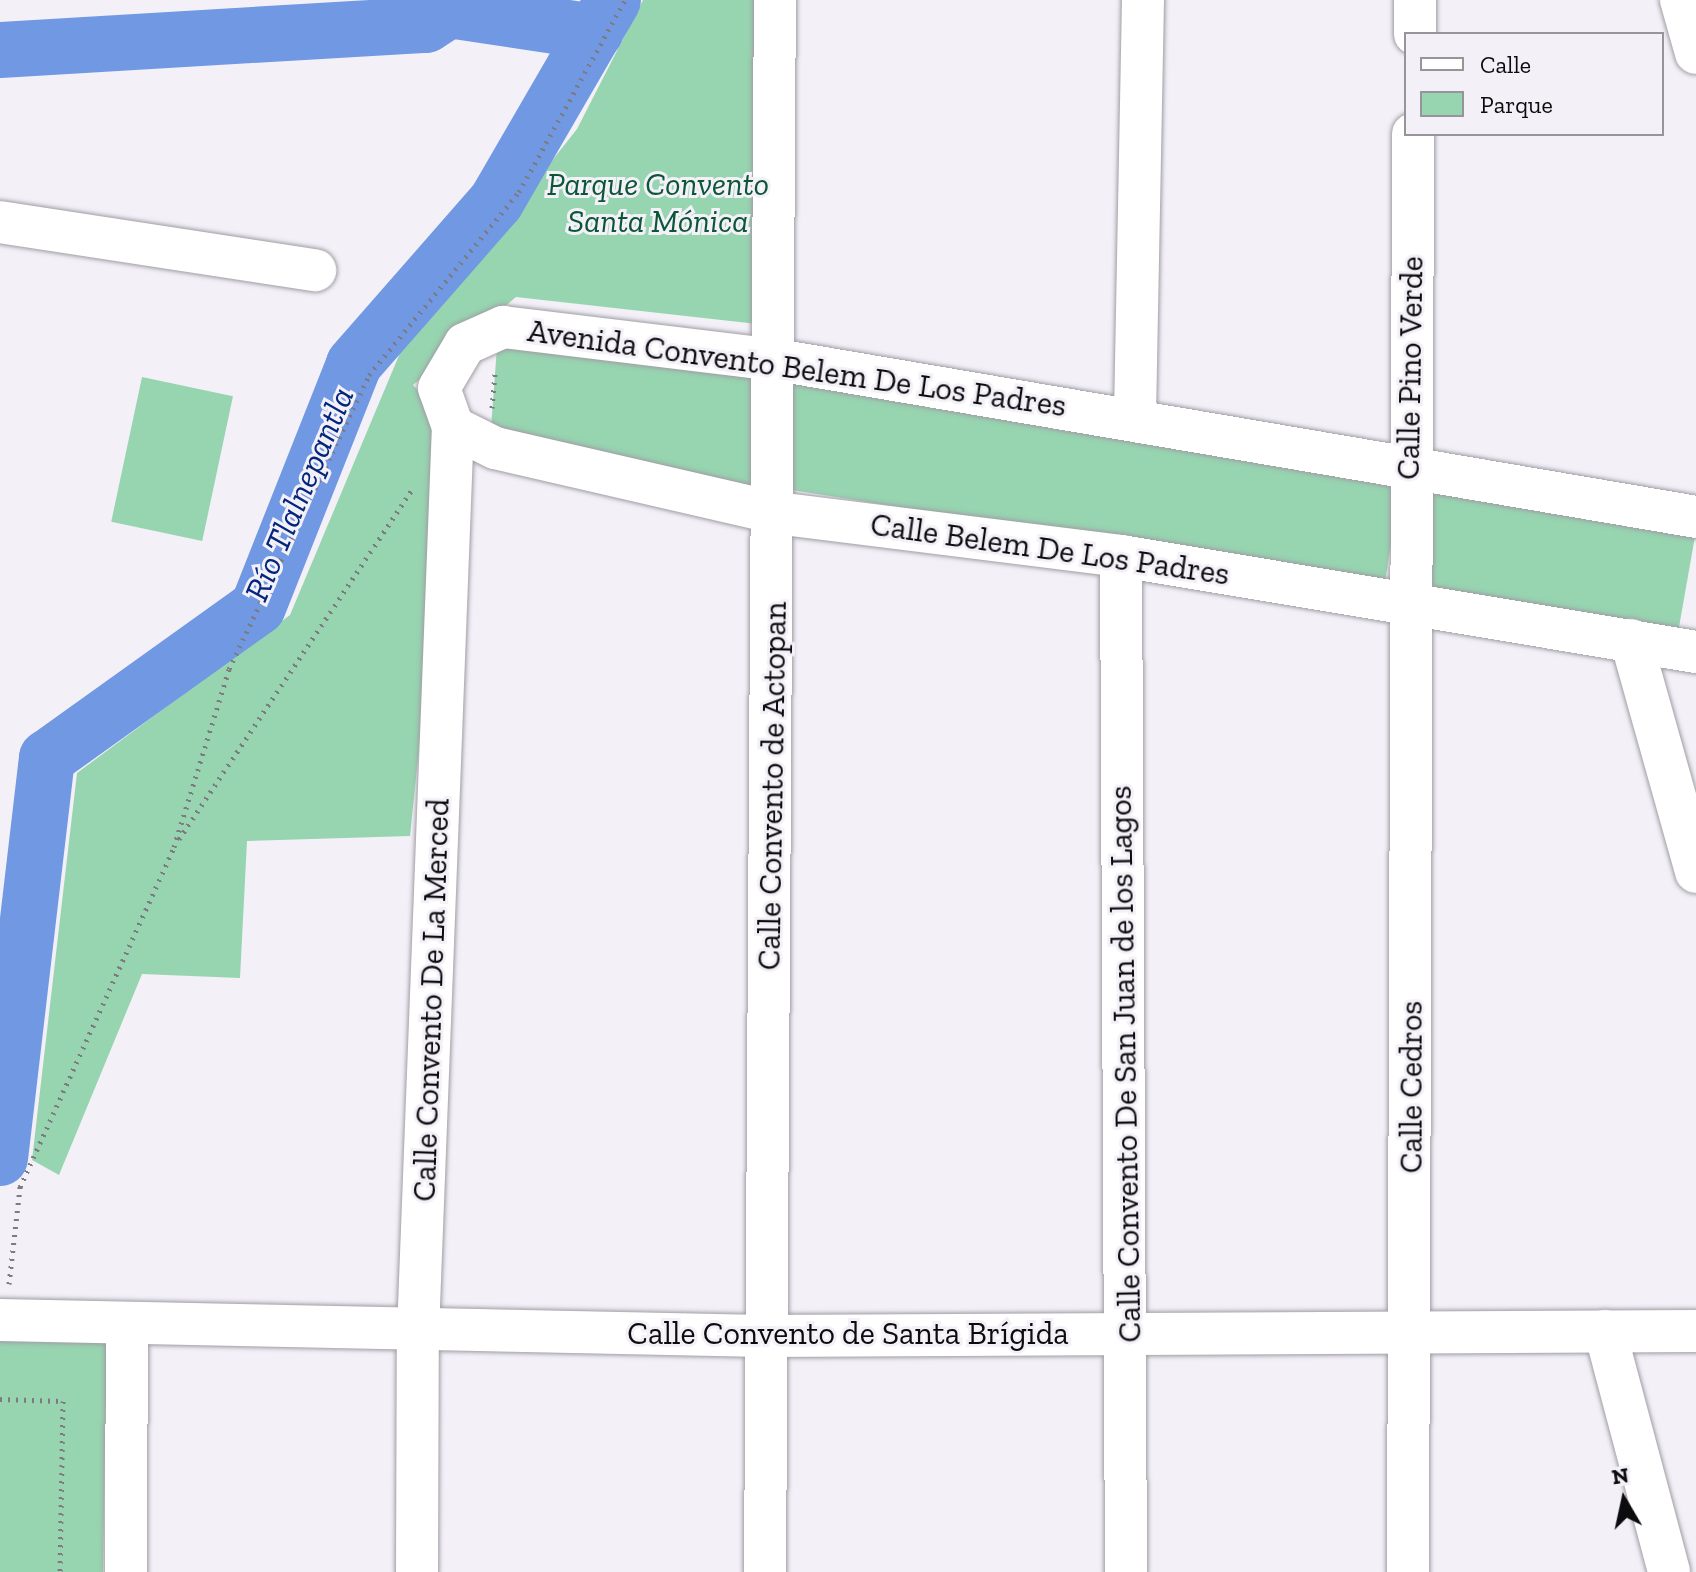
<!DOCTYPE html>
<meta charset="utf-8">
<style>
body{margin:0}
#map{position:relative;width:1696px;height:1572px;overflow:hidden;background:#f3f0f8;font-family:"Zilla Slab",serif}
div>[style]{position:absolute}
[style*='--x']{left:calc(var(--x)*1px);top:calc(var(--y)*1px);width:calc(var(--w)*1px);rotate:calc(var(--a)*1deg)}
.green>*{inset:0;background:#97d4b0;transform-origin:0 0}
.river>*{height:56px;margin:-28px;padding:0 28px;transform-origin:28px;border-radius:28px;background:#7198e2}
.path>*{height:5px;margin-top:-2.5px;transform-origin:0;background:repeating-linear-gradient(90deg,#7d7b81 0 2px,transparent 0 8px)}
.roads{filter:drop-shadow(0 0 2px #a09da4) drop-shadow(0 0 2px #a09da4)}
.minor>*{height:42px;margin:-21px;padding:0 21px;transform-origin:21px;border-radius:21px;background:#fff}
span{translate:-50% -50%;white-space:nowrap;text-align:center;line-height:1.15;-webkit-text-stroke:6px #f3f0f8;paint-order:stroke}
.park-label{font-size:32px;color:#0b5635;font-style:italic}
.street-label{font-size:32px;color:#0c0b0e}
.water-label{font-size:34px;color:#02267b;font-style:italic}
.legend{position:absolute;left:1404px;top:32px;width:260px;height:104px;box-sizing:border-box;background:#f3f0f8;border:2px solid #97949a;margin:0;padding:10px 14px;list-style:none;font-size:24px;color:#0c0b0e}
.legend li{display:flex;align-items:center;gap:16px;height:40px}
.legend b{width:40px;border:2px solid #97949a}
.north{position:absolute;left:1584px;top:1460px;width:80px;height:80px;-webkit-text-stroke:6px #f3f0f8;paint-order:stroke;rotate:351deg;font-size:22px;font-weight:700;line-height:32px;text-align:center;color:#0c0b0e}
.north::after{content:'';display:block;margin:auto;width:28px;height:36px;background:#0c0b0e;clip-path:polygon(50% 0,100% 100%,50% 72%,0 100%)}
</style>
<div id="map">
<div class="green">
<div style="clip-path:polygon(643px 0,767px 0,766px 325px,516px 297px,413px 385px,452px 428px,410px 836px,247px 841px,240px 978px,142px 974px,59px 1175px,32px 1160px,77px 773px,290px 615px,400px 353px,577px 129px)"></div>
<div style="clip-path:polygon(497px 347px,759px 372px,759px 492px,491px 428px)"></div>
<div style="left:794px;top:376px;width:616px;height:113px;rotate:9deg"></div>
<div style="left:142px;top:377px;width:93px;height:148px;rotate:12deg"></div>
<div style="left:1426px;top:484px;width:274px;height:111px;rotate:10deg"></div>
<div style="left:0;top:1339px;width:107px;height:233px;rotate:1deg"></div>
</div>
<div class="river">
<div style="--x:0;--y:50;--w:427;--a:-3.4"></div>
<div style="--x:426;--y:25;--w:27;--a:-33"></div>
<div style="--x:449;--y:10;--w:148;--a:8.6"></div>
<div style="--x:0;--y:1158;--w:403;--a:-83.3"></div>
<div style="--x:47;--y:758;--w:259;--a:-35.6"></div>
<div style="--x:258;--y:607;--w:261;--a:-68.4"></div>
<div style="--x:354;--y:364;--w:215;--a:-48.8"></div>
<div style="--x:496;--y:202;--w:233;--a:-59.9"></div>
</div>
<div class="path">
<div style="--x:492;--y:408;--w:38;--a:-85"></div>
<div style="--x:179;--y:839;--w:422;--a:-56.3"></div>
<div style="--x:9;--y:1284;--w:98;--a:-83.5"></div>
<div style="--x:20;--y:1187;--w:373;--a:-65.6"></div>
<div style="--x:174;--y:847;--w:186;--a:-72.8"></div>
<div style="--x:229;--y:669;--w:326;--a:-64.5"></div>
<div style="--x:369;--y:375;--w:237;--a:-50.7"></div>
<div style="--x:519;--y:192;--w:219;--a:-61.1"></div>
<div style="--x:0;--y:1399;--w:63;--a:1.8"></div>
<div style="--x:63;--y:1401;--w:171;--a:91"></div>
</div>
<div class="roads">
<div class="minor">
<div style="--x:1681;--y:0;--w:55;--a:74.2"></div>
<div style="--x:1415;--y:34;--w:34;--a:-90"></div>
<div style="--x:0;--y:222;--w:319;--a:8.7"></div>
<div style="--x:1135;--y:416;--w:416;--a:-88.9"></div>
<div style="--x:453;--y:427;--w:47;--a:26.6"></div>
<div style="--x:495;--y:448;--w:288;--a:13"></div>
<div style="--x:776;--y:513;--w:348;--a:7.1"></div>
<div style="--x:1121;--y:556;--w:583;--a:9.48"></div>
<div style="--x:1121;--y:556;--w:1016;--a:89.72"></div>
<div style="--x:1631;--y:640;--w:241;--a:74.3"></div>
<div style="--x:0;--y:1320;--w:764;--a:1.2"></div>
<div style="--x:764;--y:1336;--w:932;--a:-0.31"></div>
<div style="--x:1605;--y:1331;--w:249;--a:75.1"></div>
<div style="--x:126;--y:1572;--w:244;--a:-89.8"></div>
<div style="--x:417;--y:1572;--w:240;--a:-89.8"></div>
<div style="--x:418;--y:1332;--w:906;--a:-87.79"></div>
<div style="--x:453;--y:427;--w:41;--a:-109.7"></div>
<div style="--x:439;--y:388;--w:51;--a:-59.4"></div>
<div style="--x:465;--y:344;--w:42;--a:-24.1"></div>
<div style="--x:503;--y:327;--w:276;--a:6.9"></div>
<div style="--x:777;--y:360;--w:932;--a:9.69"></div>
<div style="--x:765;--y:1572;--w:1572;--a:-89.64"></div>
<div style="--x:1408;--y:1572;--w:1438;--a:-89.8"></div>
</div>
</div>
<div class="park-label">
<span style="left:658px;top:203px">Parque Convento<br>Santa Mónica</span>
</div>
<div class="street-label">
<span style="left:797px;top:368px;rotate:8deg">Avenida Convento Belem De Los Padres</span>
<span style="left:1410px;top:368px;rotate:-89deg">Calle Pino Verde</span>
<span style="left:1050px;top:549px;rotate:8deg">Calle Belem De Los Padres</span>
<span style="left:772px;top:786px;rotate:-89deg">Calle Convento de Actopan</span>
<span style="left:431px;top:1000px;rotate:-88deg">Calle Convento De La Merced</span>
<span style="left:1125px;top:1064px;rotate:-91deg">Calle Convento De San Juan de los Lagos</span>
<span style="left:1411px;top:1087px;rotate:-90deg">Calle Cedros</span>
<span style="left:848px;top:1333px">Calle Convento de Santa Brígida</span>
</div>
<div class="water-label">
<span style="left:299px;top:494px;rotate:-67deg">Río Tlalnepantla</span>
</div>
<ul class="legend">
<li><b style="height:10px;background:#fff"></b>Calle</li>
<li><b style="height:22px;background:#97d4b0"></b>Parque</li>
</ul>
<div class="north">N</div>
</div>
